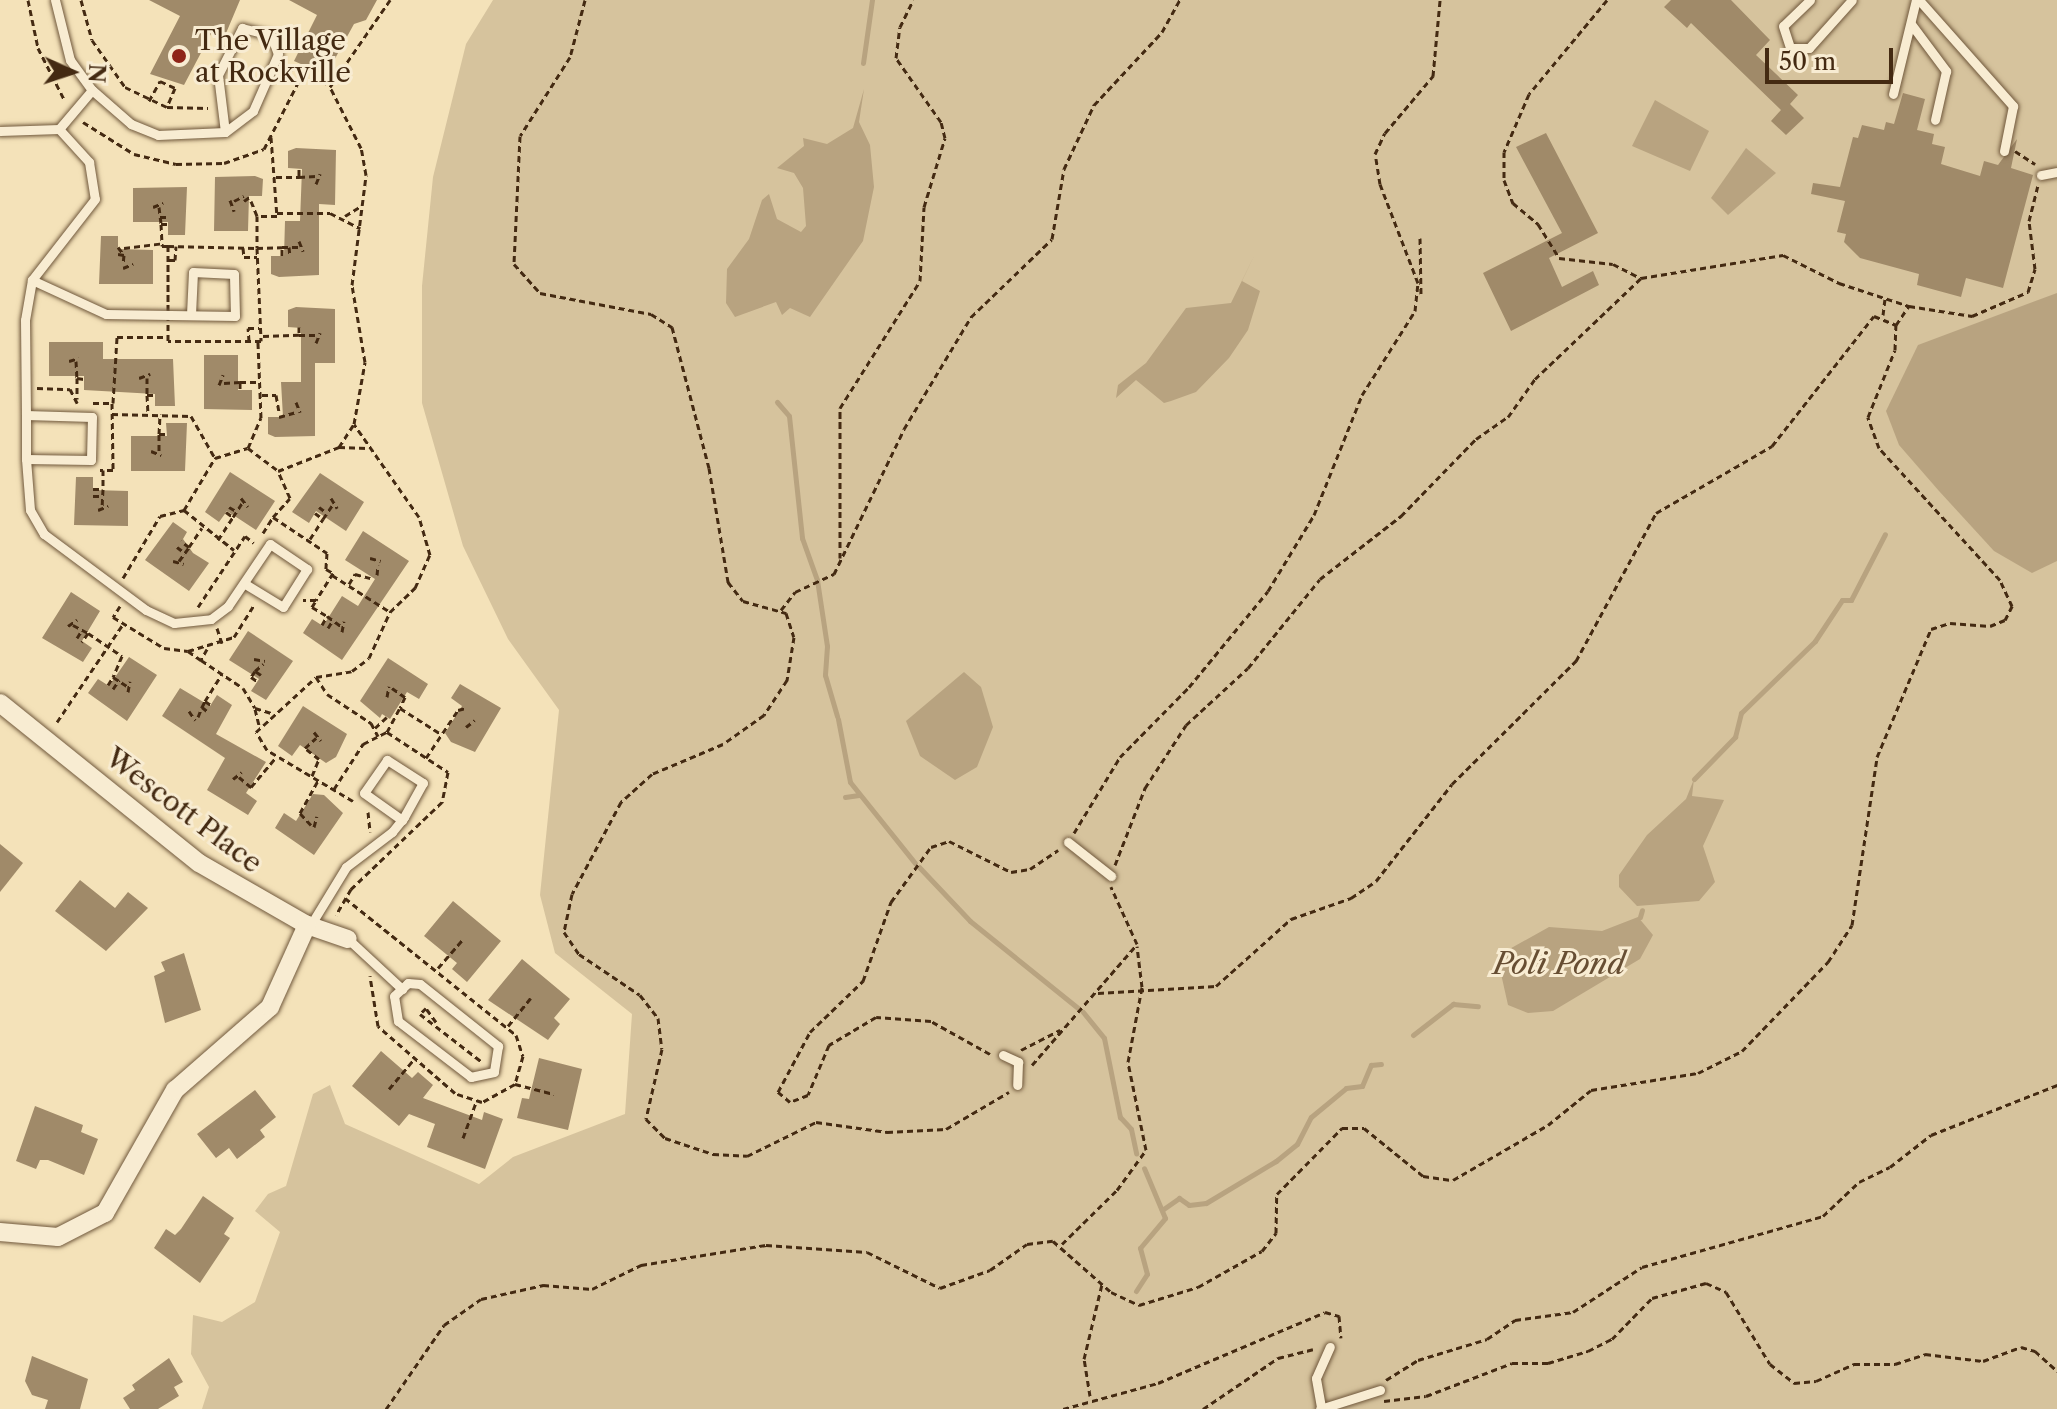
<!DOCTYPE html>
<style>
body{margin:0}
#map{position:relative;width:2057px;height:1409px;overflow:hidden;background:#f4e2b9;font-family:"Libre Caslon Text",serif}
div>[style]{position:absolute}
[style*='--x']{left:calc(var(--x)*1px);top:calc(var(--y)*1px);width:calc(var(--w)*1px);rotate:calc(var(--a)*1deg)}
.green>*{inset:0;background:#d6c39d}
.water>*{inset:0;background:#b8a380}
.stream>*{height:5px;margin:-2.5px;padding:0 2.5px;transform-origin:2.5px;border-radius:2.5px;background:#b8a380}
.building>*{inset:0;background:#a08a69}
.path>*{height:3px;margin-top:-1.5px;transform-origin:0;background:repeating-linear-gradient(90deg,#442a12 0 6px,transparent 0 10px)}
.roads{filter:drop-shadow(0 0 2px #70583c) drop-shadow(0 0 2px #70583c)}
.service>*{height:9px;margin:-4.5px;padding:0 4.5px;transform-origin:4.5px;border-radius:4.5px;background:#f8ecd2}
.minor>*{height:18px;margin:-9px;padding:0 9px;transform-origin:9px;border-radius:9px;background:#f8ecd2}
.dots>*{width:22px;height:22px;translate:-50% -50%;box-sizing:border-box;border:4px solid #f8ecd2;border-radius:50%}
span{translate:-50% -50%;white-space:nowrap;text-align:center;line-height:1.15;-webkit-text-stroke:6px #f8ecd2;paint-order:stroke}
.poi-label{font-size:28px;color:#442a12}
.left{translate:0 -50%;text-align:left}
.street-label{font-size:28px;color:#442a12}
.water-label{font-size:30px;color:#674e33;font-style:italic}
.north{position:absolute;left:32px;top:32px;width:80px;height:80px;-webkit-text-stroke:6px #f8ecd2;paint-order:stroke;rotate:93deg;font-size:22px;font-weight:700;line-height:32px;text-align:center;color:#442a12}
.north::after{content:'';display:block;margin:auto;width:28px;height:36px;background:#442a12;clip-path:polygon(50% 0,100% 100%,50% 72%,0 100%)}
.scale{position:absolute;left:1765px;top:48px;width:128px;height:36px;box-sizing:border-box;border:4px solid #442a12;border-top:0;padding-left:10px;font-size:24px;line-height:28px;white-space:nowrap;color:#442a12;-webkit-text-stroke:6px #f8ecd2;paint-order:stroke}
</style>
<div id="map">
<div class="green">
<div style="clip-path:polygon(493px 0,2057px 0,2057px 1409px,202px 1409px,209px 1387px,191px 1354px,193px 1315px,222px 1322px,255px 1302px,280px 1232px,255px 1211px,268px 1194px,286px 1186px,313px 1094px,330px 1085px,345px 1124px,479px 1184px,513px 1157px,625px 1114px,632px 1014px,555px 953px,540px 895px,559px 710px,508px 639px,463px 546px,422px 403px,422px 286px,433px 177px,466px 44px)"></div>
</div>
<div class="water">
<div style="clip-path:polygon(864px 89px,859px 122px,870px 145px,874px 187px,863px 241px,810px 317px,790px 308px,782px 315px,776px 302px,735px 317px,726px 303px,727px 269px,749px 239px,762px 200px,769px 194px,777px 219px,801px 232px,806px 226px,803px 188px,794px 173px,777px 168px,804px 146px,803px 138px,827px 144px,853px 128px)"></div>
<div style="clip-path:polygon(1655px 100px,1709px 131px,1690px 171px,1632px 146px)"></div>
<div style="clip-path:polygon(1746px 148px,1776px 173px,1728px 215px,1711px 198px)"></div>
<div style="clip-path:polygon(1256px 252px,1242px 281px,1260px 291px,1248px 330px,1229px 358px,1196px 392px,1171px 401px,1164px 403px,1136px 380px,1116px 398px,1118px 385px,1146px 363px,1186px 308px,1231px 303px)"></div>
<div style="clip-path:polygon(2057px 293px,2057px 561px,2032px 573px,1994px 551px,1939px 491px,1899px 445px,1886px 411px,1918px 345px)"></div>
<div style="clip-path:polygon(964px 672px,981px 687px,993px 727px,977px 767px,955px 780px,920px 756px,906px 721px)"></div>
<div style="clip-path:polygon(1694px 779px,1692px 796px,1724px 800px,1703px 846px,1715px 882px,1699px 901px,1637px 906px,1619px 887px,1619px 875px,1647px 835px,1686px 799px)"></div>
<div style="clip-path:polygon(1638px 917px,1653px 935px,1640px 959px,1553px 1011px,1528px 1013px,1508px 1005px,1497px 956px,1549px 927px,1602px 931px)"></div>
</div>
<div class="stream">
<div style="--x:863;--y:63;--w:64;--a:-81.9"></div>
<div style="--x:777;--y:402;--w:18;--a:49"></div>
<div style="--x:789;--y:416;--w:123;--a:83.9"></div>
<div style="--x:802;--y:538;--w:45;--a:70.3"></div>
<div style="--x:817;--y:580;--w:67;--a:81.4"></div>
<div style="--x:827;--y:646;--w:29;--a:94"></div>
<div style="--x:825;--y:675;--w:43;--a:73.7"></div>
<div style="--x:838;--y:719;--w:64;--a:79.2"></div>
<div style="--x:850;--y:782;--w:104;--a:51.3"></div>
<div style="--x:1694;--y:779;--w:59;--a:-45.7"></div>
<div style="--x:1735;--y:737;--w:25;--a:-76"></div>
<div style="--x:1741;--y:713;--w:103;--a:-44.2"></div>
<div style="--x:1815;--y:641;--w:49;--a:-56.6"></div>
<div style="--x:1842;--y:600;--w:9;--a:0"></div>
<div style="--x:1851;--y:600;--w:74;--a:-62.7"></div>
<div style="--x:845;--y:797;--w:14;--a:-8"></div>
<div style="--x:919;--y:867;--w:74;--a:46.6"></div>
<div style="--x:970;--y:921;--w:139;--a:38.9"></div>
<div style="--x:1640;--y:917;--w:7;--a:-74"></div>
<div style="--x:1083;--y:1012;--w:33;--a:51"></div>
<div style="--x:1104;--y:1038;--w:81;--a:78.6"></div>
<div style="--x:1120;--y:1117;--w:16;--a:47"></div>
<div style="--x:1131;--y:1129;--w:25;--a:78"></div>
<div style="--x:1413;--y:1035;--w:51;--a:-37.8"></div>
<div style="--x:1453;--y:1004;--w:25;--a:5"></div>
<div style="--x:1162;--y:1210;--w:21;--a:-35"></div>
<div style="--x:1179;--y:1198;--w:12;--a:35"></div>
<div style="--x:1189;--y:1205;--w:17;--a:-7"></div>
<div style="--x:1206;--y:1203;--w:82;--a:-31"></div>
<div style="--x:1276;--y:1161;--w:27;--a:-39"></div>
<div style="--x:1297;--y:1144;--w:30;--a:-63"></div>
<div style="--x:1311;--y:1117;--w:45;--a:-39.6"></div>
<div style="--x:1346;--y:1088;--w:16;--a:-7"></div>
<div style="--x:1362;--y:1086;--w:23;--a:-67"></div>
<div style="--x:1371;--y:1065;--w:10;--a:-6"></div>
<div style="--x:1136;--y:1291;--w:20;--a:-57"></div>
<div style="--x:1147;--y:1274;--w:27;--a:-105"></div>
<div style="--x:1140;--y:1248;--w:39;--a:-50"></div>
<div style="--x:1165;--y:1218;--w:54;--a:-112.8"></div>
</div>
<div class="building">
<div style="clip-path:polygon(149px 0,240px 0,224px 38px,212px 32px,184px 85px,150px 74px,180px 16px)"></div>
<div style="clip-path:polygon(289px 0,377px 0,366px 20px,354px 24px,326px 75px,294px 61px,317px 15px)"></div>
<div style="clip-path:polygon(1671px 0,1731px 0,1770px 40px,1756px 55px,1798px 95px,1790px 104px,1804px 118px,1786px 135px,1771px 121px,1781px 110px,1691px 23px,1687px 28px,1664px 7px)"></div>
<div style="clip-path:polygon(1903px 93px,1925px 99px,1917px 130px,1934px 134px,1932px 144px,1945px 147px,1941px 164px,1980px 176px,1984px 161px,1998px 165px,2017px 139px,2011px 168px,2033px 175px,2003px 288px,1966px 278px,1961px 297px,1917px 285px,1919px 274px,1860px 258px,1844px 242px,1846px 234px,1837px 232px,1845px 201px,1811px 194px,1813px 183px,1840px 187px,1853px 137px,1858px 138px,1862px 125px,1884px 130px,1886px 122px,1894px 124px)"></div>
<div style="clip-path:polygon(1546px 133px,1598px 233px,1549px 258px,1562px 287px,1593px 271px,1599px 285px,1511px 331px,1483px 273px,1562px 233px,1516px 147px)"></div>
<div style="clip-path:polygon(296px 148px,336px 150px,335px 205px,319px 204px,319px 275px,279px 277px,271px 274px,271px 256px,284px 256px,285px 221px,300px 221px,302px 169px,288px 168px,288px 151px)"></div>
<div style="clip-path:polygon(255px 176px,263px 179px,262px 196px,249px 196px,248px 231px,214px 231px,215px 177px)"></div>
<div style="clip-path:polygon(187px 187px,185px 235px,168px 235px,168px 222px,133px 222px,133px 188px)"></div>
<div style="clip-path:polygon(101px 236px,118px 236px,118px 249px,153px 250px,153px 284px,99px 284px)"></div>
<div style="clip-path:polygon(296px 307px,335px 309px,335px 363px,315px 363px,315px 436px,275px 437px,268px 434px,268px 417px,283px 417px,281px 382px,301px 382px,301px 328px,288px 327px,288px 310px)"></div>
<div style="clip-path:polygon(49px 342px,103px 342px,103px 359px,173px 359px,175px 406px,155px 406px,155px 394px,84px 390px,84px 376px,49px 376px)"></div>
<div style="clip-path:polygon(204px 355px,238px 355px,238px 390px,252px 390px,252px 410px,204px 409px)"></div>
<div style="clip-path:polygon(166px 423px,187px 423px,185px 471px,131px 471px,131px 436px,167px 436px)"></div>
<div style="clip-path:polygon(230px 472px,275px 501px,256px 530px,227px 511px,219px 522px,205px 512px)"></div>
<div style="clip-path:polygon(320px 473px,364px 502px,346px 531px,316px 511px,309px 523px,292px 512px)"></div>
<div style="clip-path:polygon(76px 477px,93px 477px,93px 490px,128px 491px,128px 526px,74px 525px)"></div>
<div style="clip-path:polygon(173px 522px,187px 532px,183px 539px,193px 553px,209px 563px,189px 591px,145px 560px)"></div>
<div style="clip-path:polygon(363px 531px,409px 561px,342px 660px,303px 633px,312px 619px,323px 626px,342px 596px,358px 606px,375px 579px,345px 560px)"></div>
<div style="clip-path:polygon(71px 592px,100px 611px,82px 641px,92px 648px,83px 662px,42px 638px)"></div>
<div style="clip-path:polygon(248px 631px,293px 661px,266px 700px,251px 691px,259px 679px,229px 660px)"></div>
<div style="clip-path:polygon(129px 657px,157px 675px,127px 721px,88px 693px,98px 679px,109px 686px)"></div>
<div style="clip-path:polygon(388px 658px,428px 684px,419px 699px,407px 692px,390px 719px,382px 714px,380px 718px,360px 701px)"></div>
<div style="clip-path:polygon(460px 684px,501px 708px,475px 752px,451px 742px,445px 733px,462px 706px,451px 698px)"></div>
<div style="clip-path:polygon(180px 688px,210px 706px,217px 695px,232px 705px,216px 734px,266px 762px,246px 793px,257px 801px,248px 815px,207px 790px,225px 758px,162px 716px)"></div>
<div style="clip-path:polygon(303px 706px,347px 734px,336px 757px,326px 763px,300px 745px,292px 756px,278px 746px)"></div>
<div style="clip-path:polygon(313px 794px,324px 795px,343px 813px,314px 855px,275px 828px,284px 813px,296px 821px)"></div>
<div style="clip-path:polygon(0 844px,23px 863px,0 892px)"></div>
<div style="clip-path:polygon(80px 880px,115px 908px,128px 892px,148px 908px,106px 951px,55px 911px)"></div>
<div style="clip-path:polygon(453px 901px,501px 941px,467px 982px,452px 969px,457px 963px,424px 936px)"></div>
<div style="clip-path:polygon(184px 953px,201px 1010px,165px 1023px,154px 976px,165px 971px,161px 962px)"></div>
<div style="clip-path:polygon(522px 959px,570px 999px,554px 1018px,560px 1024px,548px 1040px,488px 1000px)"></div>
<div style="clip-path:polygon(381px 1051px,412px 1078px,418px 1072px,433px 1085px,423px 1098px,482px 1120px,484px 1112px,503px 1119px,485px 1169px,427px 1147px,435px 1124px,409px 1114px,399px 1126px,352px 1086px)"></div>
<div style="clip-path:polygon(539px 1058px,582px 1069px,568px 1130px,517px 1118px,522px 1098px,529px 1099px)"></div>
<div style="clip-path:polygon(255px 1090px,276px 1117px,260px 1130px,265px 1137px,237px 1159px,229px 1148px,216px 1158px,197px 1134px)"></div>
<div style="clip-path:polygon(35px 1106px,83px 1125px,81px 1132px,98px 1139px,84px 1175px,48px 1160px,40px 1160px,36px 1169px,16px 1161px)"></div>
<div style="clip-path:polygon(203px 1196px,234px 1218px,224px 1234px,230px 1238px,200px 1283px,154px 1248px,166px 1229px,175px 1235px,181px 1229px)"></div>
<div style="clip-path:polygon(32px 1356px,88px 1379px,80px 1409px,45px 1409px,48px 1400px,32px 1395px,25px 1381px)"></div>
<div style="clip-path:polygon(169px 1358px,183px 1382px,174px 1387px,179px 1396px,158px 1409px,130px 1409px,123px 1398px,135px 1390px,132px 1385px)"></div>
</div>
<div class="path">
<div style="--x:28;--y:0;--w:49;--a:78.2"></div>
<div style="--x:38;--y:48;--w:59;--a:63"></div>
<div style="--x:81;--y:0;--w:41;--a:74.6"></div>
<div style="--x:92;--y:40;--w:57;--a:54.9"></div>
<div style="--x:125;--y:87;--w:47;--a:25.5"></div>
<div style="--x:167;--y:107;--w:41;--a:1.4"></div>
<div style="--x:585;--y:0;--w:59;--a:104.7"></div>
<div style="--x:570;--y:57;--w:93;--a:122.3"></div>
<div style="--x:520;--y:136;--w:128;--a:92.7"></div>
<div style="--x:514;--y:264;--w:39;--a:48"></div>
<div style="--x:540;--y:293;--w:113;--a:10.7"></div>
<div style="--x:651;--y:314;--w:25;--a:32"></div>
<div style="--x:672;--y:327;--w:146;--a:75.3"></div>
<div style="--x:709;--y:468;--w:116;--a:80.5"></div>
<div style="--x:728;--y:582;--w:24;--a:52"></div>
<div style="--x:743;--y:601;--w:45;--a:15.6"></div>
<div style="--x:786;--y:613;--w:25;--a:72"></div>
<div style="--x:794;--y:637;--w:44;--a:99.2"></div>
<div style="--x:787;--y:680;--w:42;--a:123.3"></div>
<div style="--x:764;--y:715;--w:50;--a:144.7"></div>
<div style="--x:723;--y:744;--w:77;--a:157.1"></div>
<div style="--x:652;--y:774;--w:42;--a:137.9"></div>
<div style="--x:621;--y:802;--w:104;--a:118"></div>
<div style="--x:572;--y:894;--w:39;--a:102"></div>
<div style="--x:564;--y:932;--w:27;--a:56"></div>
<div style="--x:579;--y:954;--w:73;--a:33.9"></div>
<div style="--x:640;--y:995;--w:29;--a:52"></div>
<div style="--x:658;--y:1018;--w:31;--a:83"></div>
<div style="--x:662;--y:1049;--w:72;--a:102.9"></div>
<div style="--x:646;--y:1119;--w:27;--a:45"></div>
<div style="--x:665;--y:1138;--w:51;--a:18.4"></div>
<div style="--x:713;--y:1154;--w:34;--a:3"></div>
<div style="--x:747;--y:1156;--w:77;--a:-26.2"></div>
<div style="--x:816;--y:1122;--w:72;--a:8"></div>
<div style="--x:887;--y:1132;--w:59;--a:-2.9"></div>
<div style="--x:946;--y:1129;--w:73;--a:-30.4"></div>
<div style="--x:1607;--y:0;--w:122;--a:129.7"></div>
<div style="--x:1529;--y:94;--w:63;--a:113.3"></div>
<div style="--x:1504;--y:152;--w:28;--a:90"></div>
<div style="--x:1504;--y:180;--w:25;--a:69"></div>
<div style="--x:1513;--y:203;--w:33;--a:40"></div>
<div style="--x:1538;--y:224;--w:40;--a:58"></div>
<div style="--x:1559;--y:258;--w:54;--a:6.3"></div>
<div style="--x:1613;--y:264;--w:31;--a:27"></div>
<div style="--x:1641;--y:278;--w:144;--a:-9.2"></div>
<div style="--x:1783;--y:255;--w:63;--a:26.6"></div>
<div style="--x:1839;--y:283;--w:74;--a:18.2"></div>
<div style="--x:285;--y:32;--w:16;--a:72"></div>
<div style="--x:302;--y:75;--w:31;--a:19"></div>
<div style="--x:149;--y:101;--w:23;--a:-61"></div>
<div style="--x:160;--y:81;--w:17;--a:25"></div>
<div style="--x:175;--y:88;--w:21;--a:113"></div>
<div style="--x:83;--y:122;--w:60;--a:32.1"></div>
<div style="--x:134;--y:154;--w:43;--a:13.4"></div>
<div style="--x:176;--y:164;--w:48;--a:-1.2"></div>
<div style="--x:224;--y:163;--w:42;--a:-19.3"></div>
<div style="--x:264;--y:149;--w:83;--a:-62.8"></div>
<div style="--x:302;--y:75;--w:17;--a:-149"></div>
<div style="--x:271;--y:137;--w:79;--a:85.7"></div>
<div style="--x:277;--y:216;--w:20;--a:180"></div>
<div style="--x:257;--y:216;--w:32;--a:90"></div>
<div style="--x:257;--y:248;--w:25;--a:-2"></div>
<div style="--x:2015;--y:151;--w:24;--a:33"></div>
<div style="--x:299;--y:169;--w:8;--a:90"></div>
<div style="--x:299;--y:177;--w:17;--a:-3"></div>
<div style="--x:276;--y:177;--w:23;--a:0"></div>
<div style="--x:316;--y:184;--w:11;--a:-68"></div>
<div style="--x:230;--y:200;--w:12;--a:70"></div>
<div style="--x:234;--y:201;--w:11;--a:-27"></div>
<div style="--x:244;--y:201;--w:9;--a:-36"></div>
<div style="--x:251;--y:201;--w:16;--a:68"></div>
<div style="--x:153;--y:207;--w:11;--a:-22"></div>
<div style="--x:159;--y:207;--w:17;--a:83"></div>
<div style="--x:161;--y:224;--w:7;--a:0"></div>
<div style="--x:277;--y:213;--w:53;--a:0"></div>
<div style="--x:330;--y:213;--w:34;--a:27"></div>
<div style="--x:345;--y:216;--w:19;--a:-32"></div>
<div style="--x:160;--y:217;--w:8;--a:0"></div>
<div style="--x:161;--y:224;--w:22;--a:87"></div>
<div style="--x:162;--y:246;--w:6;--a:0"></div>
<div style="--x:1420;--y:238;--w:56;--a:89"></div>
<div style="--x:299;--y:241;--w:11;--a:68"></div>
<div style="--x:168;--y:246;--w:89;--a:1.3"></div>
<div style="--x:257;--y:248;--w:93;--a:87.5"></div>
<div style="--x:261;--y:341;--w:93;--a:180"></div>
<div style="--x:168;--y:341;--w:95;--a:-90"></div>
<div style="--x:118;--y:247;--w:10;--a:53"></div>
<div style="--x:289;--y:247;--w:9;--a:84"></div>
<div style="--x:124;--y:248;--w:38;--a:-7"></div>
<div style="--x:243;--y:248;--w:9;--a:84"></div>
<div style="--x:244;--y:257;--w:13;--a:0"></div>
<div style="--x:118;--y:254;--w:6;--a:9"></div>
<div style="--x:124;--y:255;--w:9;--a:96"></div>
<div style="--x:282;--y:256;--w:9;--a:-90"></div>
<div style="--x:282;--y:247;--w:17;--a:0"></div>
<div style="--x:169;--y:260;--w:6;--a:0"></div>
<div style="--x:175;--y:260;--w:14;--a:-86"></div>
<div style="--x:123;--y:268;--w:11;--a:-22"></div>
<div style="--x:1883;--y:315;--w:16;--a:-83"></div>
<div style="--x:299;--y:327;--w:8;--a:90"></div>
<div style="--x:299;--y:335;--w:17;--a:0"></div>
<div style="--x:263;--y:336;--w:36;--a:-2"></div>
<div style="--x:249;--y:341;--w:13;--a:-94"></div>
<div style="--x:248;--y:328;--w:11;--a:0"></div>
<div style="--x:316;--y:343;--w:11;--a:-68"></div>
<div style="--x:69;--y:361;--w:10;--a:-17"></div>
<div style="--x:76;--y:361;--w:17;--a:87"></div>
<div style="--x:77;--y:378;--w:7;--a:8"></div>
<div style="--x:77;--y:378;--w:21;--a:90"></div>
<div style="--x:139;--y:378;--w:12;--a:-20"></div>
<div style="--x:147;--y:378;--w:17;--a:90"></div>
<div style="--x:147;--y:395;--w:7;--a:0"></div>
<div style="--x:240;--y:382;--w:20;--a:0"></div>
<div style="--x:224;--y:383;--w:16;--a:-4"></div>
<div style="--x:240;--y:382;--w:8;--a:90"></div>
<div style="--x:219;--y:385;--w:11;--a:-68"></div>
<div style="--x:37;--y:388;--w:33;--a:2"></div>
<div style="--x:70;--y:389;--w:16;--a:63"></div>
<div style="--x:147;--y:395;--w:19;--a:87"></div>
<div style="--x:262;--y:395;--w:14;--a:0"></div>
<div style="--x:276;--y:395;--w:17;--a:80"></div>
<div style="--x:296;--y:402;--w:11;--a:68"></div>
<div style="--x:93;--y:403;--w:19;--a:0"></div>
<div style="--x:112;--y:403;--w:67;--a:89.1"></div>
<div style="--x:113;--y:470;--w:13;--a:180"></div>
<div style="--x:113;--y:403;--w:66;--a:-86.5"></div>
<div style="--x:117;--y:337;--w:51;--a:0"></div>
<div style="--x:112;--y:414;--w:79;--a:1.5"></div>
<div style="--x:191;--y:416;--w:48;--a:60.3"></div>
<div style="--x:279;--y:417;--w:18;--a:-16"></div>
<div style="--x:159;--y:434;--w:20;--a:-87"></div>
<div style="--x:339;--y:447;--w:27;--a:-57"></div>
<div style="--x:248;--y:448;--w:33;--a:-67"></div>
<div style="--x:261;--y:418;--w:76;--a:-92.3"></div>
<div style="--x:151;--y:451;--w:11;--a:22"></div>
<div style="--x:159;--y:451;--w:17;--a:-90"></div>
<div style="--x:159;--y:434;--w:7;--a:0"></div>
<div style="--x:103;--y:470;--w:19;--a:90"></div>
<div style="--x:93;--y:489;--w:10;--a:0"></div>
<div style="--x:103;--y:489;--w:17;--a:93"></div>
<div style="--x:93;--y:496;--w:10;--a:0"></div>
<div style="--x:241;--y:498;--w:11;--a:52"></div>
<div style="--x:331;--y:498;--w:12;--a:59"></div>
<div style="--x:229;--y:507;--w:8;--a:30"></div>
<div style="--x:319;--y:507;--w:10;--a:37"></div>
<div style="--x:98;--y:510;--w:11;--a:-22"></div>
<div style="--x:184;--y:510;--w:64;--a:38.7"></div>
<div style="--x:226;--y:512;--w:9;--a:36"></div>
<div style="--x:233;--y:517;--w:17;--a:-57"></div>
<div style="--x:315;--y:513;--w:10;--a:37"></div>
<div style="--x:323;--y:519;--w:18;--a:-56"></div>
<div style="--x:273;--y:517;--w:25;--a:-48"></div>
<div style="--x:290;--y:498;--w:30;--a:-114"></div>
<div style="--x:263;--y:533;--w:19;--a:-58"></div>
<div style="--x:273;--y:517;--w:65;--a:33.7"></div>
<div style="--x:327;--y:553;--w:16;--a:94"></div>
<div style="--x:326;--y:569;--w:8;--a:30"></div>
<div style="--x:333;--y:573;--w:32;--a:122"></div>
<div style="--x:316;--y:600;--w:13;--a:180"></div>
<div style="--x:310;--y:539;--w:24;--a:-57"></div>
<div style="--x:218;--y:540;--w:27;--a:-57"></div>
<div style="--x:177;--y:547;--w:10;--a:37"></div>
<div style="--x:189;--y:547;--w:23;--a:-56"></div>
<div style="--x:370;--y:558;--w:11;--a:15"></div>
<div style="--x:840;--y:558;--w:150;--a:-90"></div>
<div style="--x:840;--y:408;--w:150;--a:-57.8"></div>
<div style="--x:920;--y:281;--w:74;--a:-86.9"></div>
<div style="--x:924;--y:207;--w:72;--a:-73.1"></div>
<div style="--x:945;--y:138;--w:16;--a:-104"></div>
<div style="--x:941;--y:122;--w:78;--a:-125.1"></div>
<div style="--x:896;--y:58;--w:31;--a:-83"></div>
<div style="--x:900;--y:27;--w:30;--a:-64"></div>
<div style="--x:173;--y:561;--w:11;--a:15"></div>
<div style="--x:179;--y:561;--w:17;--a:-54"></div>
<div style="--x:189;--y:547;--w:10;--a:-143"></div>
<div style="--x:332;--y:575;--w:69;--a:32.5"></div>
<div style="--x:377;--y:575;--w:10;--a:-84"></div>
<div style="--x:123;--y:578;--w:72;--a:-59.2"></div>
<div style="--x:160;--y:516;--w:25;--a:-14"></div>
<div style="--x:184;--y:510;--w:61;--a:-59.2"></div>
<div style="--x:215;--y:458;--w:34;--a:-17"></div>
<div style="--x:248;--y:448;--w:38;--a:37"></div>
<div style="--x:278;--y:471;--w:66;--a:-21.5"></div>
<div style="--x:339;--y:447;--w:28;--a:2"></div>
<div style="--x:349;--y:584;--w:12;--a:-59"></div>
<div style="--x:355;--y:574;--w:16;--a:15"></div>
<div style="--x:315;--y:602;--w:6;--a:121"></div>
<div style="--x:312;--y:607;--w:17;--a:31"></div>
<div style="--x:120;--y:606;--w:13;--a:122"></div>
<div style="--x:113;--y:617;--w:60;--a:31.3"></div>
<div style="--x:164;--y:648;--w:24;--a:7"></div>
<div style="--x:188;--y:651;--w:48;--a:-16.9"></div>
<div style="--x:234;--y:637;--w:38;--a:-58"></div>
<div style="--x:198;--y:607;--w:85;--a:-56.5"></div>
<div style="--x:245;--y:536;--w:11;--a:38"></div>
<div style="--x:781;--y:610;--w:23;--a:-52"></div>
<div style="--x:795;--y:592;--w:43;--a:-24.8"></div>
<div style="--x:834;--y:574;--w:161;--a:-64.2"></div>
<div style="--x:904;--y:429;--w:131;--a:-59.1"></div>
<div style="--x:971;--y:317;--w:112;--a:-43.9"></div>
<div style="--x:1052;--y:239;--w:71;--a:-80.3"></div>
<div style="--x:1064;--y:169;--w:71;--a:-64.9"></div>
<div style="--x:1094;--y:105;--w:100;--a:-47"></div>
<div style="--x:1162;--y:32;--w:37;--a:-61"></div>
<div style="--x:73;--y:625;--w:17;--a:28"></div>
<div style="--x:88;--y:633;--w:11;--a:124"></div>
<div style="--x:322;--y:625;--w:10;--a:-61"></div>
<div style="--x:327;--y:616;--w:17;--a:36"></div>
<div style="--x:68;--y:626;--w:11;--a:-34"></div>
<div style="--x:217;--y:628;--w:16;--a:72"></div>
<div style="--x:328;--y:628;--w:9;--a:-58"></div>
<div style="--x:342;--y:632;--w:11;--a:-80"></div>
<div style="--x:88;--y:633;--w:41;--a:34.1"></div>
<div style="--x:122;--y:656;--w:23;--a:113"></div>
<div style="--x:77;--y:638;--w:9;--a:-58"></div>
<div style="--x:207;--y:649;--w:13;--a:119"></div>
<div style="--x:201;--y:660;--w:50;--a:33.7"></div>
<div style="--x:243;--y:688;--w:23;--a:59"></div>
<div style="--x:255;--y:708;--w:17;--a:17"></div>
<div style="--x:188;--y:651;--w:16;--a:35"></div>
<div style="--x:254;--y:659;--w:11;--a:10"></div>
<div style="--x:255;--y:671;--w:7;--a:124"></div>
<div style="--x:251;--y:677;--w:7;--a:34"></div>
<div style="--x:261;--y:675;--w:7;--a:-146"></div>
<div style="--x:255;--y:671;--w:11;--a:-41"></div>
<div style="--x:316;--y:677;--w:20;--a:57"></div>
<div style="--x:327;--y:694;--w:53;--a:33.4"></div>
<div style="--x:371;--y:723;--w:15;--a:62"></div>
<div style="--x:108;--y:685;--w:9;--a:-58"></div>
<div style="--x:113;--y:677;--w:17;--a:33"></div>
<div style="--x:392;--y:688;--w:16;--a:35"></div>
<div style="--x:405;--y:697;--w:12;--a:114"></div>
<div style="--x:400;--y:708;--w:49;--a:32.4"></div>
<div style="--x:113;--y:689;--w:11;--a:-56"></div>
<div style="--x:128;--y:692;--w:11;--a:-80"></div>
<div style="--x:387;--y:697;--w:11;--a:-80"></div>
<div style="--x:205;--y:701;--w:32;--a:-58"></div>
<div style="--x:202;--y:707;--w:7;--a:-63"></div>
<div style="--x:205;--y:701;--w:7;--a:34"></div>
<div style="--x:255;--y:709;--w:16;--a:76"></div>
<div style="--x:189;--y:711;--w:11;--a:56"></div>
<div style="--x:198;--y:717;--w:11;--a:-68"></div>
<div style="--x:202;--y:707;--w:6;--a:39"></div>
<div style="--x:57;--y:722;--w:118;--a:-56"></div>
<div style="--x:466;--y:727;--w:11;--a:-38"></div>
<div style="--x:375;--y:728;--w:16;--a:-43"></div>
<div style="--x:314;--y:732;--w:11;--a:52"></div>
<div style="--x:387;--y:732;--w:27;--a:-62"></div>
<div style="--x:426;--y:758;--w:58;--a:-56.3"></div>
<div style="--x:458;--y:710;--w:8;--a:-14"></div>
<div style="--x:312;--y:776;--w:18;--a:-68"></div>
<div style="--x:319;--y:759;--w:18;--a:-142"></div>
<div style="--x:305;--y:748;--w:15;--a:-42"></div>
<div style="--x:239;--y:777;--w:16;--a:40"></div>
<div style="--x:251;--y:787;--w:39;--a:-50"></div>
<div style="--x:233;--y:779;--w:11;--a:-38"></div>
<div style="--x:334;--y:789;--w:54;--a:-57.2"></div>
<div style="--x:363;--y:744;--w:27;--a:-27"></div>
<div style="--x:387;--y:732;--w:73;--a:33.3"></div>
<div style="--x:448;--y:772;--w:31;--a:101"></div>
<div style="--x:442;--y:802;--w:126;--a:136.3"></div>
<div style="--x:351;--y:889;--w:30;--a:120"></div>
<div style="--x:353;--y:801;--w:100;--a:-149.3"></div>
<div style="--x:267;--y:750;--w:21;--a:-121"></div>
<div style="--x:256;--y:732;--w:81;--a:-42.5"></div>
<div style="--x:316;--y:677;--w:36;--a:-9"></div>
<div style="--x:352;--y:671;--w:21;--a:-37"></div>
<div style="--x:369;--y:658;--w:51;--a:-65.5"></div>
<div style="--x:390;--y:612;--w:35;--a:-44"></div>
<div style="--x:415;--y:588;--w:36;--a:-66"></div>
<div style="--x:430;--y:555;--w:40;--a:-106"></div>
<div style="--x:419;--y:517;--w:113;--a:-125"></div>
<div style="--x:354;--y:424;--w:63;--a:-79.9"></div>
<div style="--x:365;--y:362;--w:78;--a:-99.6"></div>
<div style="--x:352;--y:285;--w:111;--a:-82.7"></div>
<div style="--x:366;--y:175;--w:27;--a:-100"></div>
<div style="--x:361;--y:148;--w:68;--a:-116.9"></div>
<div style="--x:330;--y:87;--w:106;--a:-55.4"></div>
<div style="--x:368;--y:812;--w:20;--a:84"></div>
<div style="--x:311;--y:825;--w:16;--a:-133"></div>
<div style="--x:300;--y:813;--w:38;--a:-61"></div>
<div style="--x:314;--y:827;--w:11;--a:-75"></div>
<div style="--x:1074;--y:833;--w:89;--a:-58.8"></div>
<div style="--x:1120;--y:757;--w:98;--a:-45.4"></div>
<div style="--x:1189;--y:687;--w:124;--a:-50.5"></div>
<div style="--x:1268;--y:591;--w:89;--a:-58.8"></div>
<div style="--x:1314;--y:515;--w:129;--a:-68.2"></div>
<div style="--x:1362;--y:395;--w:99;--a:-57.8"></div>
<div style="--x:1415;--y:311;--w:28;--a:-84"></div>
<div style="--x:1418;--y:283;--w:106;--a:-111"></div>
<div style="--x:1380;--y:184;--w:30;--a:-99"></div>
<div style="--x:1375;--y:154;--w:23;--a:-65"></div>
<div style="--x:1385;--y:133;--w:75;--a:-49.9"></div>
<div style="--x:1433;--y:76;--w:76;--a:-84.7"></div>
<div style="--x:1115;--y:865;--w:83;--a:-68.7"></div>
<div style="--x:1145;--y:788;--w:75;--a:-56.9"></div>
<div style="--x:1186;--y:725;--w:84;--a:-42.6"></div>
<div style="--x:1248;--y:668;--w:114;--a:-51"></div>
<div style="--x:1320;--y:579;--w:103;--a:-37.9"></div>
<div style="--x:1401;--y:516;--w:107;--a:-45.8"></div>
<div style="--x:1476;--y:439;--w:39;--a:-35"></div>
<div style="--x:1508;--y:417;--w:47;--a:-54.6"></div>
<div style="--x:1535;--y:379;--w:146;--a:-43.6"></div>
<div style="--x:345;--y:898;--w:219;--a:38.7"></div>
<div style="--x:516;--y:1035;--w:22;--a:72"></div>
<div style="--x:523;--y:1056;--w:29;--a:106"></div>
<div style="--x:515;--y:1084;--w:38;--a:151"></div>
<div style="--x:482;--y:1102;--w:28;--a:-162"></div>
<div style="--x:455;--y:1093;--w:102;--a:-139"></div>
<div style="--x:378;--y:1026;--w:51;--a:-99.1"></div>
<div style="--x:438;--y:968;--w:37;--a:-49"></div>
<div style="--x:1098;--y:993;--w:118;--a:-3.4"></div>
<div style="--x:1216;--y:986;--w:101;--a:-41.8"></div>
<div style="--x:1291;--y:919;--w:64;--a:-19.3"></div>
<div style="--x:1351;--y:898;--w:30;--a:-34"></div>
<div style="--x:1376;--y:881;--w:123;--a:-51.9"></div>
<div style="--x:1452;--y:784;--w:175;--a:-44.8"></div>
<div style="--x:1576;--y:661;--w:168;--a:-61.6"></div>
<div style="--x:1656;--y:513;--w:134;--a:-30"></div>
<div style="--x:1772;--y:446;--w:165;--a:-51.9"></div>
<div style="--x:1874;--y:316;--w:24;--a:22"></div>
<div style="--x:436;--y:1022;--w:17;--a:-126"></div>
<div style="--x:426;--y:1008;--w:8;--a:135"></div>
<div style="--x:420;--y:1014;--w:78;--a:37.7"></div>
<div style="--x:508;--y:1026;--w:36;--a:-51"></div>
<div style="--x:1021;--y:1050;--w:44;--a:-27.1"></div>
<div style="--x:990;--y:1054;--w:68;--a:-150.8"></div>
<div style="--x:931;--y:1021;--w:55;--a:-175.8"></div>
<div style="--x:876;--y:1017;--w:55;--a:149.2"></div>
<div style="--x:829;--y:1045;--w:54;--a:112.8"></div>
<div style="--x:808;--y:1095;--w:19;--a:159"></div>
<div style="--x:790;--y:1102;--w:16;--a:-140"></div>
<div style="--x:778;--y:1092;--w:68;--a:-61.9"></div>
<div style="--x:810;--y:1032;--w:74;--a:-43.9"></div>
<div style="--x:863;--y:981;--w:84;--a:-70.5"></div>
<div style="--x:891;--y:902;--w:68;--a:-54"></div>
<div style="--x:931;--y:847;--w:19;--a:-18"></div>
<div style="--x:949;--y:841;--w:69;--a:26.6"></div>
<div style="--x:1011;--y:872;--w:19;--a:-9"></div>
<div style="--x:1030;--y:869;--w:34;--a:-34"></div>
<div style="--x:1032;--y:1065;--w:160;--a:-49"></div>
<div style="--x:1137;--y:944;--w:63;--a:-114.5"></div>
<div style="--x:515;--y:1084;--w:40;--a:14.4"></div>
<div style="--x:389;--y:1089;--w:39;--a:-50"></div>
<div style="--x:463;--y:1138;--w:38;--a:-70"></div>
<div style="--x:1062;--y:1244;--w:77;--a:-44.5"></div>
<div style="--x:1117;--y:1190;--w:49;--a:-54.1"></div>
<div style="--x:1146;--y:1150;--w:90;--a:-101.6"></div>
<div style="--x:1128;--y:1062;--w:76;--a:-79.4"></div>
<div style="--x:1142;--y:987;--w:41;--a:-97"></div>
<div style="--x:1386;--y:1380;--w:38;--a:-32"></div>
<div style="--x:1418;--y:1360;--w:72;--a:-16.9"></div>
<div style="--x:1487;--y:1339;--w:34;--a:-34"></div>
<div style="--x:1515;--y:1320;--w:59;--a:-7.9"></div>
<div style="--x:1573;--y:1312;--w:82;--a:-33.1"></div>
<div style="--x:1642;--y:1267;--w:188;--a:-15.7"></div>
<div style="--x:1823;--y:1216;--w:50;--a:-43.4"></div>
<div style="--x:1859;--y:1182;--w:34;--a:-26"></div>
<div style="--x:1890;--y:1167;--w:52;--a:-38"></div>
<div style="--x:1931;--y:1135;--w:136;--a:-21.6"></div>
<div style="--x:1090;--y:1396;--w:37;--a:-99"></div>
<div style="--x:1084;--y:1359;--w:77;--a:-76.5"></div>
<div style="--x:1384;--y:1401;--w:42;--a:-6.8"></div>
<div style="--x:1426;--y:1396;--w:92;--a:-21"></div>
<div style="--x:1512;--y:1363;--w:36;--a:0"></div>
<div style="--x:1548;--y:1363;--w:42;--a:-16.7"></div>
<div style="--x:1588;--y:1351;--w:27;--a:-27"></div>
<div style="--x:1612;--y:1339;--w:57;--a:-45.7"></div>
<div style="--x:1652;--y:1298;--w:56;--a:-15.5"></div>
<div style="--x:1706;--y:1283;--w:22;--a:24"></div>
<div style="--x:1726;--y:1292;--w:84;--a:58.6"></div>
<div style="--x:1770;--y:1364;--w:31;--a:38"></div>
<div style="--x:1794;--y:1383;--w:22;--a:-5"></div>
<div style="--x:1816;--y:1381;--w:42;--a:-24.1"></div>
<div style="--x:1854;--y:1364;--w:41;--a:0"></div>
<div style="--x:1895;--y:1364;--w:32;--a:-18"></div>
<div style="--x:1925;--y:1354;--w:58;--a:6.9"></div>
<div style="--x:1983;--y:1361;--w:40;--a:-20.2"></div>
<div style="--x:2021;--y:1347;--w:15;--a:16"></div>
<div style="--x:2035;--y:1351;--w:30;--a:42"></div>
<div style="--x:386;--y:1409;--w:102;--a:-55.4"></div>
<div style="--x:444;--y:1325;--w:45;--a:-35.1"></div>
<div style="--x:481;--y:1299;--w:64;--a:-12.7"></div>
<div style="--x:543;--y:1285;--w:49;--a:4.7"></div>
<div style="--x:592;--y:1289;--w:55;--a:-26.1"></div>
<div style="--x:641;--y:1265;--w:127;--a:-9.1"></div>
<div style="--x:766;--y:1245;--w:101;--a:4"></div>
<div style="--x:867;--y:1252;--w:81;--a:26.3"></div>
<div style="--x:940;--y:1288;--w:53;--a:-19.8"></div>
<div style="--x:990;--y:1270;--w:45;--a:-35.1"></div>
<div style="--x:1027;--y:1244;--w:26;--a:-7"></div>
<div style="--x:1053;--y:1241;--w:77;--a:41.3"></div>
<div style="--x:1111;--y:1292;--w:31;--a:25"></div>
<div style="--x:1139;--y:1305;--w:62;--a:-17"></div>
<div style="--x:1198;--y:1287;--w:73;--a:-29.4"></div>
<div style="--x:1262;--y:1251;--w:23;--a:-52"></div>
<div style="--x:1276;--y:1233;--w:39;--a:-89"></div>
<div style="--x:1277;--y:1194;--w:93;--a:-45.4"></div>
<div style="--x:1342;--y:1128;--w:22;--a:0"></div>
<div style="--x:1364;--y:1128;--w:76;--a:39.1"></div>
<div style="--x:1423;--y:1176;--w:30;--a:8"></div>
<div style="--x:1453;--y:1180;--w:110;--a:-30.1"></div>
<div style="--x:1548;--y:1125;--w:55;--a:-39.1"></div>
<div style="--x:1591;--y:1090;--w:108;--a:-9"></div>
<div style="--x:1698;--y:1073;--w:49;--a:-26.6"></div>
<div style="--x:1742;--y:1051;--w:124;--a:-46"></div>
<div style="--x:1828;--y:962;--w:44;--a:-57"></div>
<div style="--x:1852;--y:925;--w:170;--a:-81.5"></div>
<div style="--x:1877;--y:757;--w:139;--a:-67.1"></div>
<div style="--x:1931;--y:629;--w:20;--a:-18"></div>
<div style="--x:1950;--y:623;--w:40;--a:4.3"></div>
<div style="--x:1990;--y:626;--w:16;--a:-22"></div>
<div style="--x:2005;--y:620;--w:16;--a:-63"></div>
<div style="--x:2012;--y:606;--w:29;--a:-115"></div>
<div style="--x:2000;--y:580;--w:179;--a:-132.5"></div>
<div style="--x:1879;--y:448;--w:33;--a:-110"></div>
<div style="--x:1868;--y:417;--w:72;--a:-68.1"></div>
<div style="--x:1895;--y:350;--w:25;--a:-88"></div>
<div style="--x:1896;--y:325;--w:23;--a:-56"></div>
<div style="--x:1909;--y:306;--w:64;--a:9"></div>
<div style="--x:1972;--y:316;--w:61;--a:-23.2"></div>
<div style="--x:2028;--y:292;--w:24;--a:-73"></div>
<div style="--x:2035;--y:269;--w:48;--a:-97.1"></div>
<div style="--x:2029;--y:221;--w:36;--a:-76"></div>
<div style="--x:1063;--y:1409;--w:98;--a:-15.3"></div>
<div style="--x:1158;--y:1383;--w:181;--a:-23"></div>
<div style="--x:1325;--y:1312;--w:15;--a:16"></div>
<div style="--x:1339;--y:1316;--w:22;--a:85"></div>
<div style="--x:1203;--y:1409;--w:91;--a:-34.2"></div>
<div style="--x:1278;--y:1358;--w:36;--a:-14"></div>
</div>
<div class="roads">
<div class="service">
<div style="--x:55;--y:0;--w:62;--a:76"></div>
<div style="--x:70;--y:60;--w:37;--a:54"></div>
<div style="--x:92;--y:90;--w:52;--a:41.1"></div>
<div style="--x:131;--y:124;--w:29;--a:22"></div>
<div style="--x:158;--y:135;--w:67;--a:-2.6"></div>
<div style="--x:1810;--y:0;--w:37;--a:136"></div>
<div style="--x:1783;--y:26;--w:23;--a:72"></div>
<div style="--x:1790;--y:48;--w:19;--a:0"></div>
<div style="--x:1809;--y:48;--w:64;--a:-48.1"></div>
<div style="--x:1919;--y:0;--w:142;--a:48.4"></div>
<div style="--x:2013;--y:106;--w:46;--a:101.3"></div>
<div style="--x:1911;--y:24;--w:59;--a:53.3"></div>
<div style="--x:1946;--y:71;--w:50;--a:102.7"></div>
<div style="--x:242;--y:28;--w:30;--a:14"></div>
<div style="--x:271;--y:35;--w:20;--a:70"></div>
<div style="--x:278;--y:54;--w:62;--a:113.7"></div>
<div style="--x:253;--y:111;--w:35;--a:143"></div>
<div style="--x:225;--y:132;--w:57;--a:-97"></div>
<div style="--x:218;--y:75;--w:53;--a:-62.9"></div>
<div style="--x:1893;--y:94;--w:97;--a:-76.3"></div>
<div style="--x:59;--y:129;--w:45;--a:47.7"></div>
<div style="--x:89;--y:162;--w:37;--a:81"></div>
<div style="--x:95;--y:199;--w:103;--a:127.9"></div>
<div style="--x:32;--y:280;--w:81;--a:24.7"></div>
<div style="--x:106;--y:314;--w:129;--a:0.9"></div>
<div style="--x:235;--y:316;--w:42;--a:-91.4"></div>
<div style="--x:234;--y:274;--w:41;--a:-177.2"></div>
<div style="--x:193;--y:272;--w:42;--a:92.7"></div>
<div style="--x:0;--y:131;--w:59;--a:-1.9"></div>
<div style="--x:59;--y:129;--w:51;--a:-49.8"></div>
<div style="--x:2041;--y:175;--w:16;--a:-11"></div>
<div style="--x:26;--y:415;--w:44;--a:90"></div>
<div style="--x:26;--y:459;--w:65;--a:0.9"></div>
<div style="--x:91;--y:460;--w:43;--a:-88.7"></div>
<div style="--x:92;--y:417;--w:66;--a:-178.3"></div>
<div style="--x:26;--y:415;--w:95;--a:-90.6"></div>
<div style="--x:25;--y:320;--w:41;--a:-80.1"></div>
<div style="--x:26;--y:459;--w:51;--a:85.5"></div>
<div style="--x:30;--y:510;--w:28;--a:60"></div>
<div style="--x:44;--y:534;--w:127;--a:36.7"></div>
<div style="--x:146;--y:610;--w:31;--a:25"></div>
<div style="--x:174;--y:623;--w:37;--a:-6"></div>
<div style="--x:211;--y:619;--w:21;--a:-37"></div>
<div style="--x:228;--y:606;--w:75;--a:-55.9"></div>
<div style="--x:270;--y:544;--w:45;--a:34"></div>
<div style="--x:307;--y:569;--w:45;--a:122.3"></div>
<div style="--x:283;--y:607;--w:44;--a:-148.8"></div>
<div style="--x:1068;--y:842;--w:55;--a:38.3"></div>
<div style="--x:310;--y:926;--w:69;--a:-58.6"></div>
<div style="--x:346;--y:867;--w:58;--a:-37.3"></div>
<div style="--x:392;--y:832;--w:19;--a:-51"></div>
<div style="--x:404;--y:817;--w:39;--a:-61"></div>
<div style="--x:423;--y:783;--w:43;--a:-147.4"></div>
<div style="--x:387;--y:760;--w:40;--a:124.9"></div>
<div style="--x:364;--y:793;--w:47;--a:35.4"></div>
<div style="--x:348;--y:939;--w:74;--a:42.8"></div>
<div style="--x:408;--y:983;--w:12;--a:5"></div>
<div style="--x:420;--y:984;--w:100;--a:38.5"></div>
<div style="--x:498;--y:1046;--w:26;--a:99"></div>
<div style="--x:494;--y:1072;--w:24;--a:168"></div>
<div style="--x:471;--y:1077;--w:92;--a:-142.5"></div>
<div style="--x:398;--y:1021;--w:25;--a:-99"></div>
<div style="--x:394;--y:996;--w:19;--a:-43"></div>
<div style="--x:1003;--y:1055;--w:17;--a:25"></div>
<div style="--x:1018;--y:1062;--w:23;--a:92"></div>
<div style="--x:1321;--y:1407;--w:29;--a:-100"></div>
<div style="--x:1316;--y:1378;--w:34;--a:-66"></div>
<div style="--x:1320;--y:1409;--w:63;--a:-17.6"></div>
</div>
<div class="minor">
<div style="--x:0;--y:703;--w:255;--a:38.8"></div>
<div style="--x:199;--y:863;--w:125;--a:29.9"></div>
<div style="--x:307;--y:925;--w:43;--a:18.9"></div>
<div style="--x:0;--y:1232;--w:58;--a:4.9"></div>
<div style="--x:58;--y:1237;--w:53;--a:-27.1"></div>
<div style="--x:105;--y:1213;--w:142;--a:-60.4"></div>
<div style="--x:175;--y:1090;--w:126;--a:-41.1"></div>
<div style="--x:270;--y:1007;--w:90;--a:-65.7"></div>
</div>
</div>
<div class="dots">
<div style="left:179px;top:56px;background:#8f2418"></div>
</div>
<div class="poi-label">
<span class="left" style="left:195px;top:56px">The Village<br>at Rockville</span>
</div>
<div class="street-label">
<span style="left:184px;top:810px;rotate:37deg">Wescott Place</span>
</div>
<div class="water-label">
<span style="left:1559px;top:964px">Poli Pond</span>
</div>
<div class="north">N</div>
<div class="scale">50 m</div>
</div>
